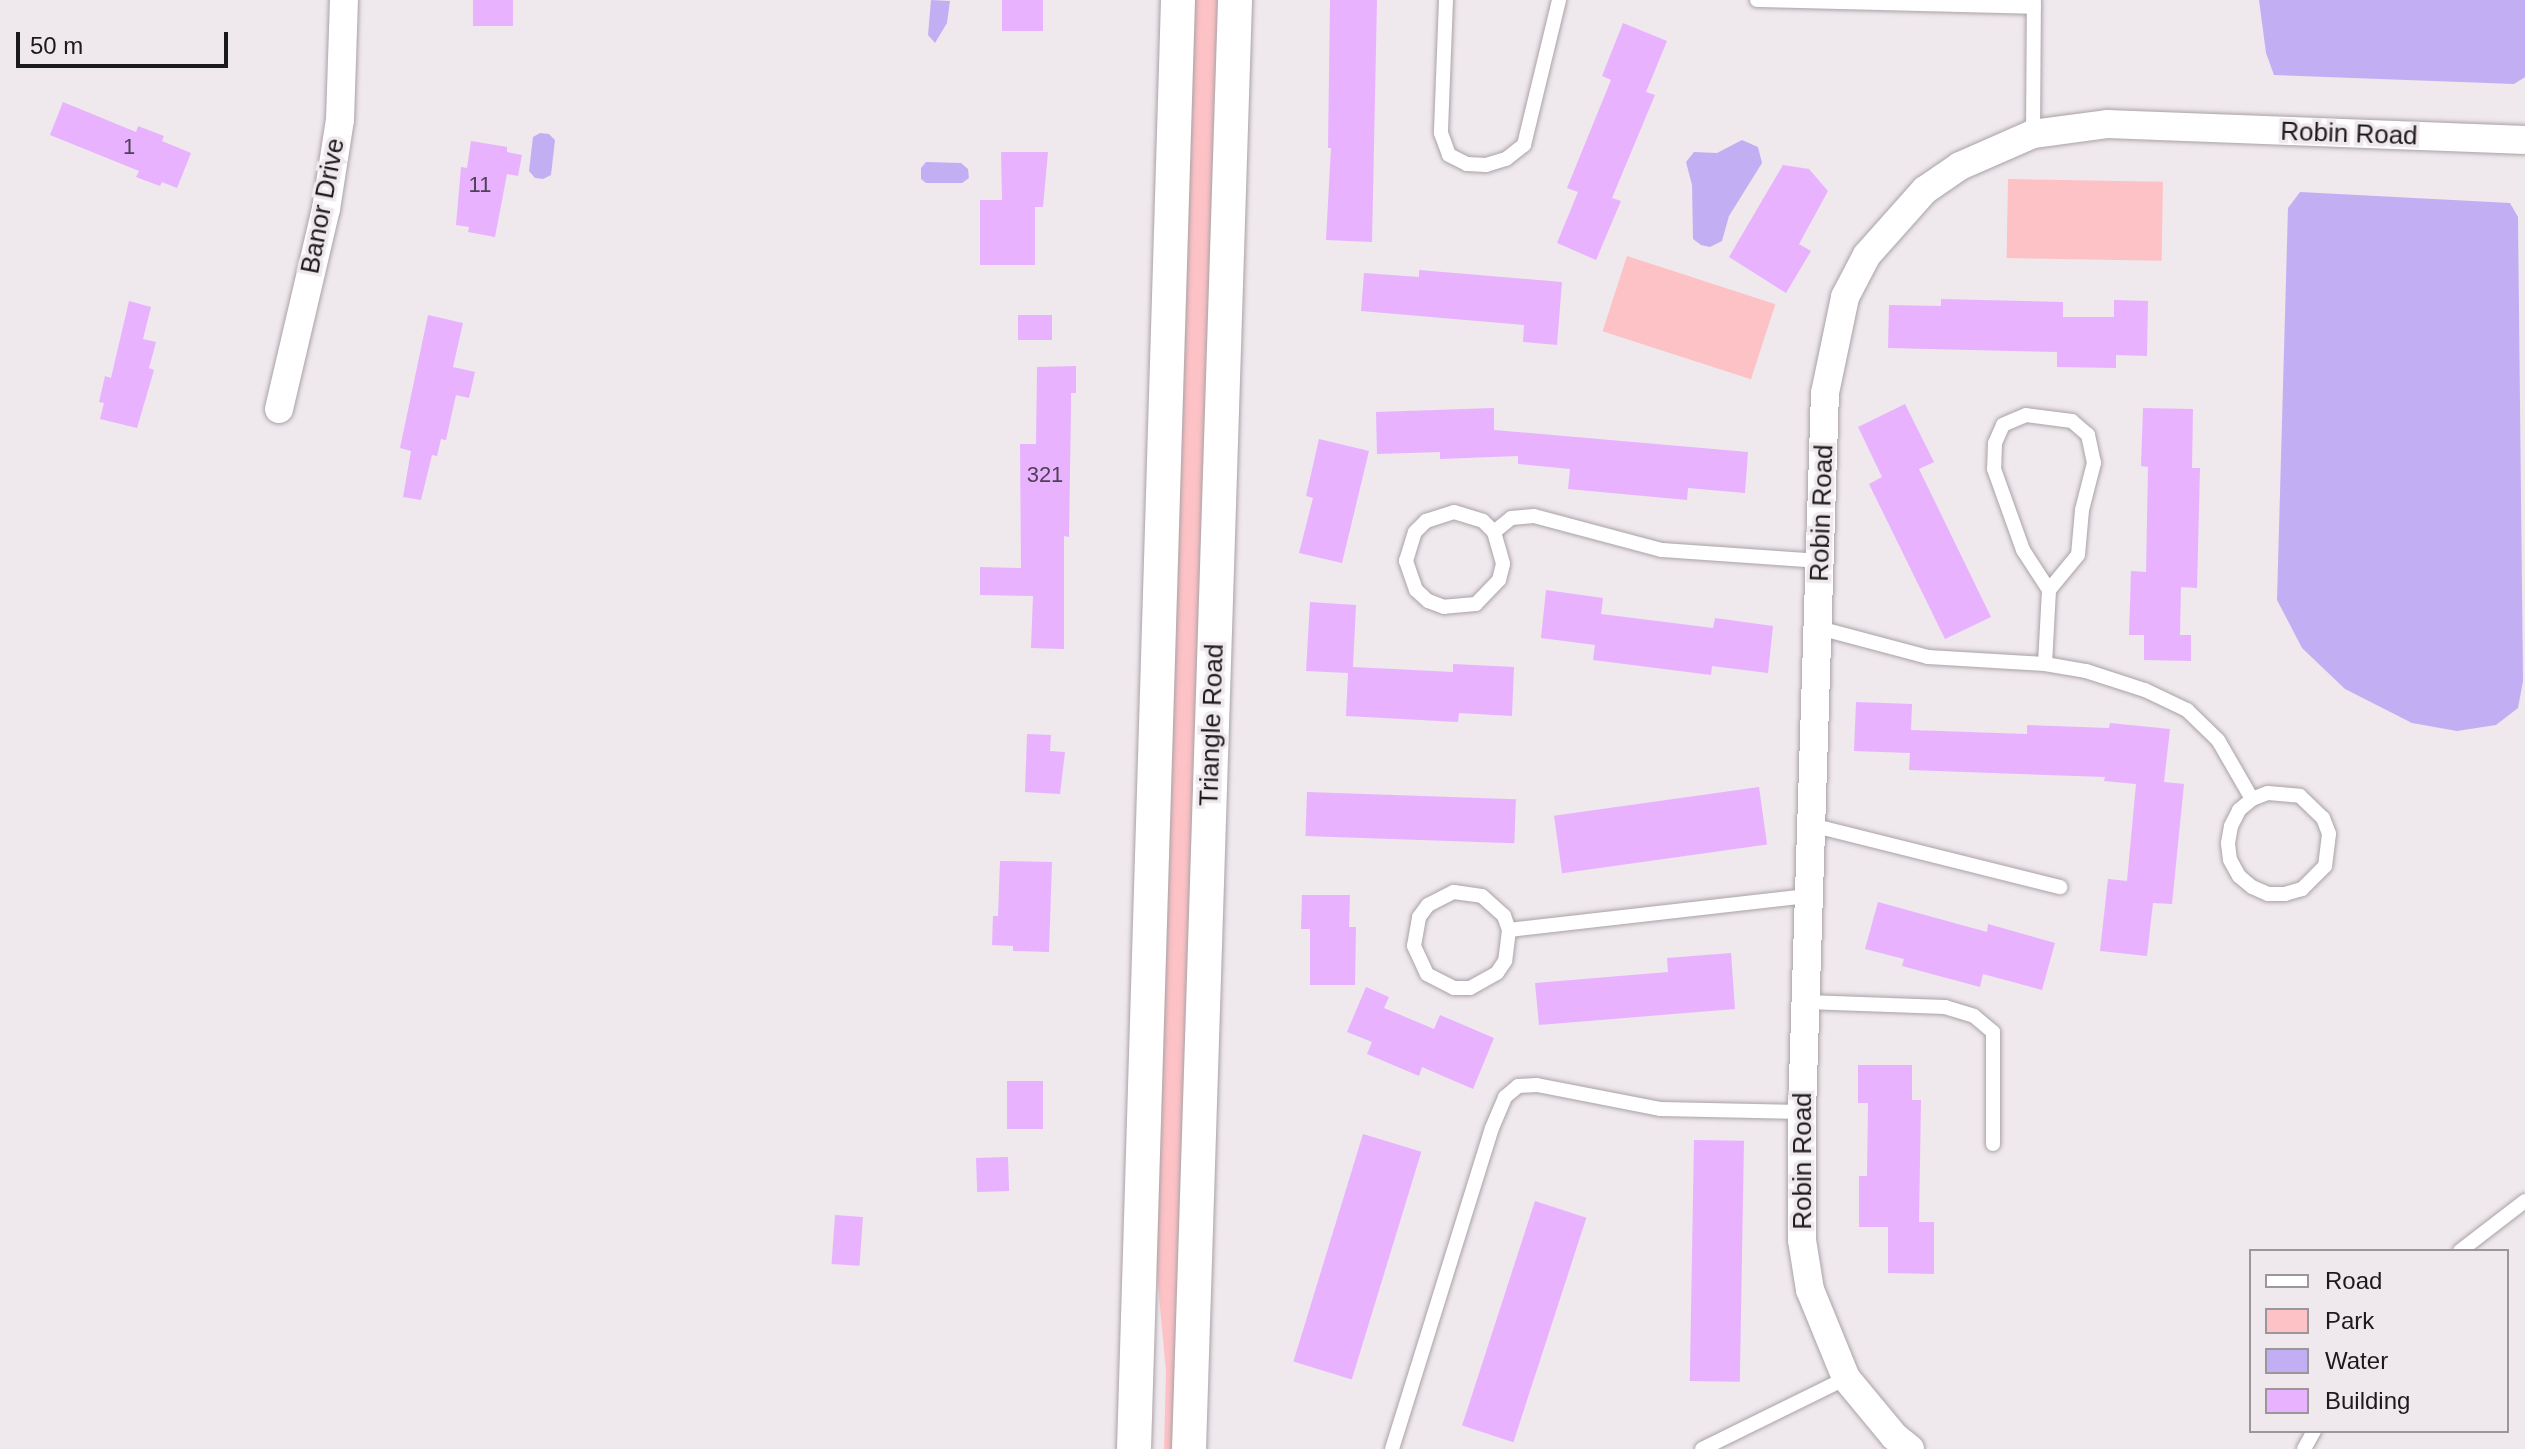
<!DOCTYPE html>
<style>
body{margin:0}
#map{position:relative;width:2525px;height:1449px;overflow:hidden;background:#efe8ed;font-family:Helvetica,sans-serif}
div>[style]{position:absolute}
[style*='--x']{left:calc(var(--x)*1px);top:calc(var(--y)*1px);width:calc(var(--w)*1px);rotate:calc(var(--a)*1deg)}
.green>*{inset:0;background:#fcc2c5;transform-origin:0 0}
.water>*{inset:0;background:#c2aff3}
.building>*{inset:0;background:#e9b2ff;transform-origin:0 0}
.roads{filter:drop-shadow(0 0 2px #a9a2a7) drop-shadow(0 0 2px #a9a2a7)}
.service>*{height:14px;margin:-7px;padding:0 7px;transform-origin:7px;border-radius:7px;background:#fff}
.minor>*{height:28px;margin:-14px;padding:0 14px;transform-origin:14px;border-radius:14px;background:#fff}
.tertiary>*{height:34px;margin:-17px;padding:0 17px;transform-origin:17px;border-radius:17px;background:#fff}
span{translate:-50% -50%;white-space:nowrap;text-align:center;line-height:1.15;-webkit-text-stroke:7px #efe8ed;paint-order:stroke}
.number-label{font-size:22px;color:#504055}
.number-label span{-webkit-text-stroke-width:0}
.street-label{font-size:26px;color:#1d1a1c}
.legend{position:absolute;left:2249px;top:1249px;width:260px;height:184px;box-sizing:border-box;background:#efe8ed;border:2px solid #9b9699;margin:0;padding:10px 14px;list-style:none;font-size:24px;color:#1d1a1c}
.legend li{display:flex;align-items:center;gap:16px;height:40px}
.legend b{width:40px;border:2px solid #9b9699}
.scale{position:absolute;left:16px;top:32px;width:212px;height:36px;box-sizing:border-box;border:4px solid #1d1a1c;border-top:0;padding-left:10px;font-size:24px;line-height:28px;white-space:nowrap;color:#1d1a1c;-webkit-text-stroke:6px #efe8ed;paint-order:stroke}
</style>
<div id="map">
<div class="green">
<div style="clip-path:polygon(1193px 0,1219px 0,1173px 1449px,1164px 1449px,1166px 1372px,1156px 1263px)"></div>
<div style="left:2008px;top:179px;width:155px;height:79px;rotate:1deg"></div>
<div style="left:1627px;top:256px;width:156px;height:79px;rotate:18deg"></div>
</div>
<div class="water">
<div style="clip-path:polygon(931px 0,950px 1px,947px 23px,935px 43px,928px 35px)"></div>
<div style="clip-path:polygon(2259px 0,2525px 0,2525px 77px,2514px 84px,2274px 75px,2266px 53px)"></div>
<div style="clip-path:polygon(540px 133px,549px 134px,555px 140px,551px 175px,543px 179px,535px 178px,529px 171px,533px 137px)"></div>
<div style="clip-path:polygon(1742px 140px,1758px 147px,1762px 163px,1729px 216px,1722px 241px,1710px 247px,1701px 245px,1693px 239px,1692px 185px,1686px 162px,1694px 152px,1717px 153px)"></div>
<div style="clip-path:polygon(926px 162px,961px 163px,968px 169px,969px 178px,962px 183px,926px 183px,921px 179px,921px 168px)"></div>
<div style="clip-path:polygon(2300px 192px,2510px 203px,2518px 217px,2523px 681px,2518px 708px,2496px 725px,2457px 731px,2412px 723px,2345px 689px,2302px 648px,2277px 600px,2288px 208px)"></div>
</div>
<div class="building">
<div style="left:473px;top:0;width:40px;height:26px"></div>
<div style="left:1002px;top:0;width:41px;height:31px"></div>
<div style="clip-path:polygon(1330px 0,1377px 0,1372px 242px,1326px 240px,1331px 148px,1328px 148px)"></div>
<div style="clip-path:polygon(1623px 23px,1667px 41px,1646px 92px,1655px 95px,1612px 198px,1621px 201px,1596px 260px,1557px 243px,1578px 192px,1567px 188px,1611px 80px,1602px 76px)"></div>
<div style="clip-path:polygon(63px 102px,136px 132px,138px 126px,164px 136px,162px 141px,191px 153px,177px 188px,162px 182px,160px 186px,136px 177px,139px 171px,50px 135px)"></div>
<div style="clip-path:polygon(471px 141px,507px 147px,507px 152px,522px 155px,518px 176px,507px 174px,495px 237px,468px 232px,469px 227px,456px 225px,461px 167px,467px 168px)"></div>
<div style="clip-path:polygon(1001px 152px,1048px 152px,1043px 207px,1035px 207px,1035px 265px,980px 265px,980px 200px,1002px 200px)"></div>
<div style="clip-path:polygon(1783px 165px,1809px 169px,1828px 191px,1799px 244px,1811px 251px,1786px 293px,1729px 257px)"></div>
<div style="clip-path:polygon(1419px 270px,1562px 282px,1557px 345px,1523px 342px,1524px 325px,1361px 311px,1364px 273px,1419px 277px)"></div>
<div style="clip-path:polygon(1941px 299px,2063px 302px,2063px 317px,2114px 317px,2114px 300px,2148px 301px,2147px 356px,2116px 355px,2116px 368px,2057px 367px,2057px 352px,1888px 348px,1889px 305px,1941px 306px)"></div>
<div style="clip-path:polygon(129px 301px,151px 307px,143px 339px,156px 342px,149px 368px,154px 370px,137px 428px,100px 419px,104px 403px,99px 402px,105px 376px,111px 378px)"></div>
<div style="clip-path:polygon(428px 315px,463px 323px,453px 367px,475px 372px,469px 398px,456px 395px,446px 440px,441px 439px,437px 456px,432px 455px,421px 500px,403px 497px,411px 451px,400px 448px)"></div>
<div style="left:1018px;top:315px;width:34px;height:25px"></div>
<div style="clip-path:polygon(1076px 366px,1076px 393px,1071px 393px,1071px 408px,1069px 537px,1064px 536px,1064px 649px,1031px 648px,1033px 596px,980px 595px,980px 567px,1021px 568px,1020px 444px,1036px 444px,1037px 367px)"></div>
<div style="clip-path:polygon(1905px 404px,1934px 462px,1919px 469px,1991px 617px,1945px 639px,1869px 484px,1882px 477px,1858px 427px)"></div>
<div style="clip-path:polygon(1494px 408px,1494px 430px,1748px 452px,1745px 493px,1688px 488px,1687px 500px,1568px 489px,1570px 469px,1518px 464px,1518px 456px,1440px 459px,1440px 452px,1377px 454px,1376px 412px)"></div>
<div style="clip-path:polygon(2143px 408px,2193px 409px,2192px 468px,2200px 468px,2197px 588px,2181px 587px,2180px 635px,2191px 635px,2191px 661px,2144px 660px,2144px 635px,2129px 635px,2131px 571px,2146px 572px,2148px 467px,2141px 466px)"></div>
<div style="clip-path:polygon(1319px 439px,1369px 451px,1342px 563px,1299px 553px,1313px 498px,1306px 496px)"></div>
<div style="clip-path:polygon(1546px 590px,1603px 598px,1601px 614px,1713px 628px,1715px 618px,1773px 626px,1768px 673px,1712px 666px,1711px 675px,1593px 660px,1595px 645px,1541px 638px)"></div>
<div style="clip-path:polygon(1310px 602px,1356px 605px,1353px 667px,1453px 672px,1453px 664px,1514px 667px,1512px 716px,1459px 713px,1458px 722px,1346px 716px,1348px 673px,1306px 671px)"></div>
<div style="clip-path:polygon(1856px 702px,1912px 704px,1911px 730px,2027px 734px,2027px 725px,2109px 728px,2110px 723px,2170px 729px,2164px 782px,2184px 784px,2172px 904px,2153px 903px,2147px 956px,2100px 951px,2108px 879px,2127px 881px,2136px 784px,2104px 781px,2105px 777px,1909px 770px,1910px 753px,1854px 751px)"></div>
<div style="clip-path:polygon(1027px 734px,1051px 735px,1050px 751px,1065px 752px,1060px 794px,1025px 792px)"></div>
<div style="left:1759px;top:787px;width:58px;height:207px;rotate:82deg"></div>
<div style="left:1307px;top:792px;width:209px;height:44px;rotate:2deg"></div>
<div style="clip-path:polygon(1000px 861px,1052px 862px,1049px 952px,1013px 951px,1013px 946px,992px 945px,993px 916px,998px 916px)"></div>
<div style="clip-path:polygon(1302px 895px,1350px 895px,1349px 927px,1356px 927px,1355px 985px,1310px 985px,1310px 929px,1301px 929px)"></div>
<div style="clip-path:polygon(1878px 902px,1987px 932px,1988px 924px,2055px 943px,2042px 990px,1983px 974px,1980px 987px,1902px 966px,1904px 959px,1865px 949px)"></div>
<div style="clip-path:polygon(1731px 953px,1735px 1009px,1539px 1025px,1535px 983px,1668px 972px,1667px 958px)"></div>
<div style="clip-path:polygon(1366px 987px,1389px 997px,1384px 1008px,1434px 1029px,1440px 1015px,1494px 1038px,1473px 1089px,1422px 1067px,1419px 1076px,1367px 1054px,1372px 1042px,1347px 1032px)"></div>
<div style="clip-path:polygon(1858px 1065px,1912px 1065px,1912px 1100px,1921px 1100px,1919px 1222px,1934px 1222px,1934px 1274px,1888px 1273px,1888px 1227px,1859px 1227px,1859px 1176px,1867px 1176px,1868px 1103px,1858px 1103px)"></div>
<div style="left:1007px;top:1081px;width:36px;height:48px"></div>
<div style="left:1363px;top:1134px;width:61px;height:238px;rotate:17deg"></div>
<div style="left:1694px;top:1140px;width:50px;height:241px;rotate:1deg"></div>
<div style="left:1008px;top:1157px;width:34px;height:32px;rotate:88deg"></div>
<div style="left:1535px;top:1201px;width:54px;height:236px;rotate:18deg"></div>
<div style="left:835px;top:1215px;width:28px;height:49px;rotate:4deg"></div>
</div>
<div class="roads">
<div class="service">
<div style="--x:1446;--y:0;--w:133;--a:92.2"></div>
<div style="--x:1441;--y:133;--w:23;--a:70"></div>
<div style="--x:1449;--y:155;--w:20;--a:27"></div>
<div style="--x:1467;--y:164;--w:19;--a:3"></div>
<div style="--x:1486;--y:165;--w:21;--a:-17"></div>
<div style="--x:1506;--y:159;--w:23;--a:-38"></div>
<div style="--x:1524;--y:145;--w:149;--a:-76.4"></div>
<div style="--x:1757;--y:0;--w:277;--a:1.4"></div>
<div style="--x:2033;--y:134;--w:134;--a:-89.6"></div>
<div style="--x:1494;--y:532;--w:33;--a:74"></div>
<div style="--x:1503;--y:564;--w:16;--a:104"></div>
<div style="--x:1499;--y:580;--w:33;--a:134"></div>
<div style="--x:1476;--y:604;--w:32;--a:175"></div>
<div style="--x:1444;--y:607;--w:17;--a:-159"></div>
<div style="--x:1428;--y:601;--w:16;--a:-137"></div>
<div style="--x:1416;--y:590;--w:31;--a:-109"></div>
<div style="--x:1406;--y:561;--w:30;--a:-73"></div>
<div style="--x:1415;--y:532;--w:16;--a:-45"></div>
<div style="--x:1426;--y:521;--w:29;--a:-18"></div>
<div style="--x:1454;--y:512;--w:30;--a:17"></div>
<div style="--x:1483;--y:521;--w:16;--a:45"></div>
<div style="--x:1494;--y:532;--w:22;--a:-39"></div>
<div style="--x:1511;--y:518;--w:23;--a:-5"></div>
<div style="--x:1534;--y:516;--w:132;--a:14.9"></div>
<div style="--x:1662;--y:550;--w:159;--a:4"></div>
<div style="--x:1819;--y:628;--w:113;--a:14.9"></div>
<div style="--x:1928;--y:657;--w:117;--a:3.4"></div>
<div style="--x:2045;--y:664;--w:42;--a:9.7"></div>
<div style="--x:2086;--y:671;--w:62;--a:17.9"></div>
<div style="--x:2145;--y:690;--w:47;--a:25.5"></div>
<div style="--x:2187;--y:710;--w:43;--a:44.1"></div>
<div style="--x:2218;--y:740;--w:68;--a:60"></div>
<div style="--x:2252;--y:799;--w:17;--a:-21"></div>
<div style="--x:2268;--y:793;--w:32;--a:5"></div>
<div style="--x:2300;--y:796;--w:32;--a:44"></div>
<div style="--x:2323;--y:818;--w:17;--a:69"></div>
<div style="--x:2329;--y:834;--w:32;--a:97"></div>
<div style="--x:2325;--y:866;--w:33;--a:135"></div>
<div style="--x:2302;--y:889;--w:18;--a:164"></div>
<div style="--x:2285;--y:894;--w:17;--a:180"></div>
<div style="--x:2268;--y:894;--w:17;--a:-156"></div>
<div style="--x:2252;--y:887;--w:17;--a:-140"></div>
<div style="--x:2239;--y:876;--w:18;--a:-119"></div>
<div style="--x:2230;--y:860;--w:17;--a:-97"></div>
<div style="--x:2228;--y:843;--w:17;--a:-80"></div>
<div style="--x:2231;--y:826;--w:18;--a:-63"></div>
<div style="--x:2239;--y:810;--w:17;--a:-40"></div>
<div style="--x:2045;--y:664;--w:74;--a:-86.9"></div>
<div style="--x:2049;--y:590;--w:45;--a:-50.4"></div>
<div style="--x:2078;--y:555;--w:45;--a:-84.9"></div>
<div style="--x:2082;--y:510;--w:49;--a:-75.7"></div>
<div style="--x:2094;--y:463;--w:29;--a:-102"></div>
<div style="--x:2088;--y:435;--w:21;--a:-139"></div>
<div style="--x:2072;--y:421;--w:46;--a:-172.6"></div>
<div style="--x:2026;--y:415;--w:25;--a:157"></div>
<div style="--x:2003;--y:425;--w:20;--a:114"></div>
<div style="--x:1995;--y:443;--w:26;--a:92"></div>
<div style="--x:1994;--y:469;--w:86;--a:70.3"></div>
<div style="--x:2023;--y:550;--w:48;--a:57"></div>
<div style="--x:1811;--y:825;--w:257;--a:14"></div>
<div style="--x:1509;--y:930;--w:31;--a:97"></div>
<div style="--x:1505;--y:961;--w:14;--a:124"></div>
<div style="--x:1497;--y:973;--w:31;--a:151"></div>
<div style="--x:1470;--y:988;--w:16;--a:180"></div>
<div style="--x:1454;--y:988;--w:30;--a:-153"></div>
<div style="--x:1427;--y:974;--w:31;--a:-115"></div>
<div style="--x:1414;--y:946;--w:29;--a:-80"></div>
<div style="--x:1419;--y:917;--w:15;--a:-53"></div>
<div style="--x:1428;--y:905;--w:29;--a:-27"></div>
<div style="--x:1454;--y:892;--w:28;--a:8"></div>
<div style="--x:1482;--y:896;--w:30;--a:42"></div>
<div style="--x:1504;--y:916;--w:15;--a:70"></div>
<div style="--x:1509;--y:930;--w:302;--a:-6.5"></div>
<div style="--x:1806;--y:1002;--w:139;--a:2.1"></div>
<div style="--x:1945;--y:1007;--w:30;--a:17"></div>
<div style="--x:1974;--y:1016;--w:25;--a:40"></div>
<div style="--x:1993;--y:1032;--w:112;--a:90"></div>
<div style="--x:2460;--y:1251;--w:82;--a:-37.6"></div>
<div style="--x:1392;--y:1449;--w:336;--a:-72.7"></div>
<div style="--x:1492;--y:1128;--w:34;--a:-67"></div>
<div style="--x:1505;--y:1097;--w:17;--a:-40"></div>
<div style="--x:1518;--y:1086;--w:19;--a:-3"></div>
<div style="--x:1537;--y:1085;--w:125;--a:11"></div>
<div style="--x:1660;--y:1109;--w:142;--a:1.2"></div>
<div style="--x:1702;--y:1449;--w:161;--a:-26.2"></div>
<div style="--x:2304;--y:1449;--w:21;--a:-61"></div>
</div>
<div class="minor">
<div style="--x:279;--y:409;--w:205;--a:-76.8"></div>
<div style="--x:326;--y:209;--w:90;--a:-81.1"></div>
<div style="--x:340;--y:120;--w:120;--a:-88.1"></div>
<div style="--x:1910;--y:1449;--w:21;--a:-141"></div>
<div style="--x:1894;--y:1436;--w:75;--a:-129.6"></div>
<div style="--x:1846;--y:1378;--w:95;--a:-112.2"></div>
<div style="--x:1810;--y:1290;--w:51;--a:-99.1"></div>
<div style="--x:1802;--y:1240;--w:128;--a:-90"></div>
<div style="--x:1802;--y:1112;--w:719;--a:-88.17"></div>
<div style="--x:1825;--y:393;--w:98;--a:-78.2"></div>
<div style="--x:1845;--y:297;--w:47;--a:-62.4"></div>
<div style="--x:1867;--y:255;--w:87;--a:-48.3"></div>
<div style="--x:1925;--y:190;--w:42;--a:-34.4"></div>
<div style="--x:1960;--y:166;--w:80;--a:-23.7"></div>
<div style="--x:2033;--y:134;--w:76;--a:-7.6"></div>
<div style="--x:2108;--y:124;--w:417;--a:2.2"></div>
</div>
<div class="tertiary">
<div style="--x:1134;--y:1449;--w:1450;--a:-88.26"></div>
<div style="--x:1189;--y:1449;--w:1450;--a:-88.18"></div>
</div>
</div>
<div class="number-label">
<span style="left:129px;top:147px">1</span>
<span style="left:480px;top:185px">11</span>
<span style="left:1045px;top:475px">321</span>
</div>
<div class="street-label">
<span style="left:2349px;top:134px;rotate:2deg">Robin Road</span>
<span style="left:323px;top:206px;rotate:-79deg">Banor Drive</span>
<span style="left:1822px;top:513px;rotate:-88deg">Robin Road</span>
<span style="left:1212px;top:725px;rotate:-88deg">Triangle Road</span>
<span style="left:1803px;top:1161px;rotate:-90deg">Robin Road</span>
</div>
<ul class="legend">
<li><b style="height:10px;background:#fff"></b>Road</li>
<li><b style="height:22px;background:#fcc2c5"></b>Park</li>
<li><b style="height:22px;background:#c2aff3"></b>Water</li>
<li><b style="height:22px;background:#e9b2ff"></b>Building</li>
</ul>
<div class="scale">50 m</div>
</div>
